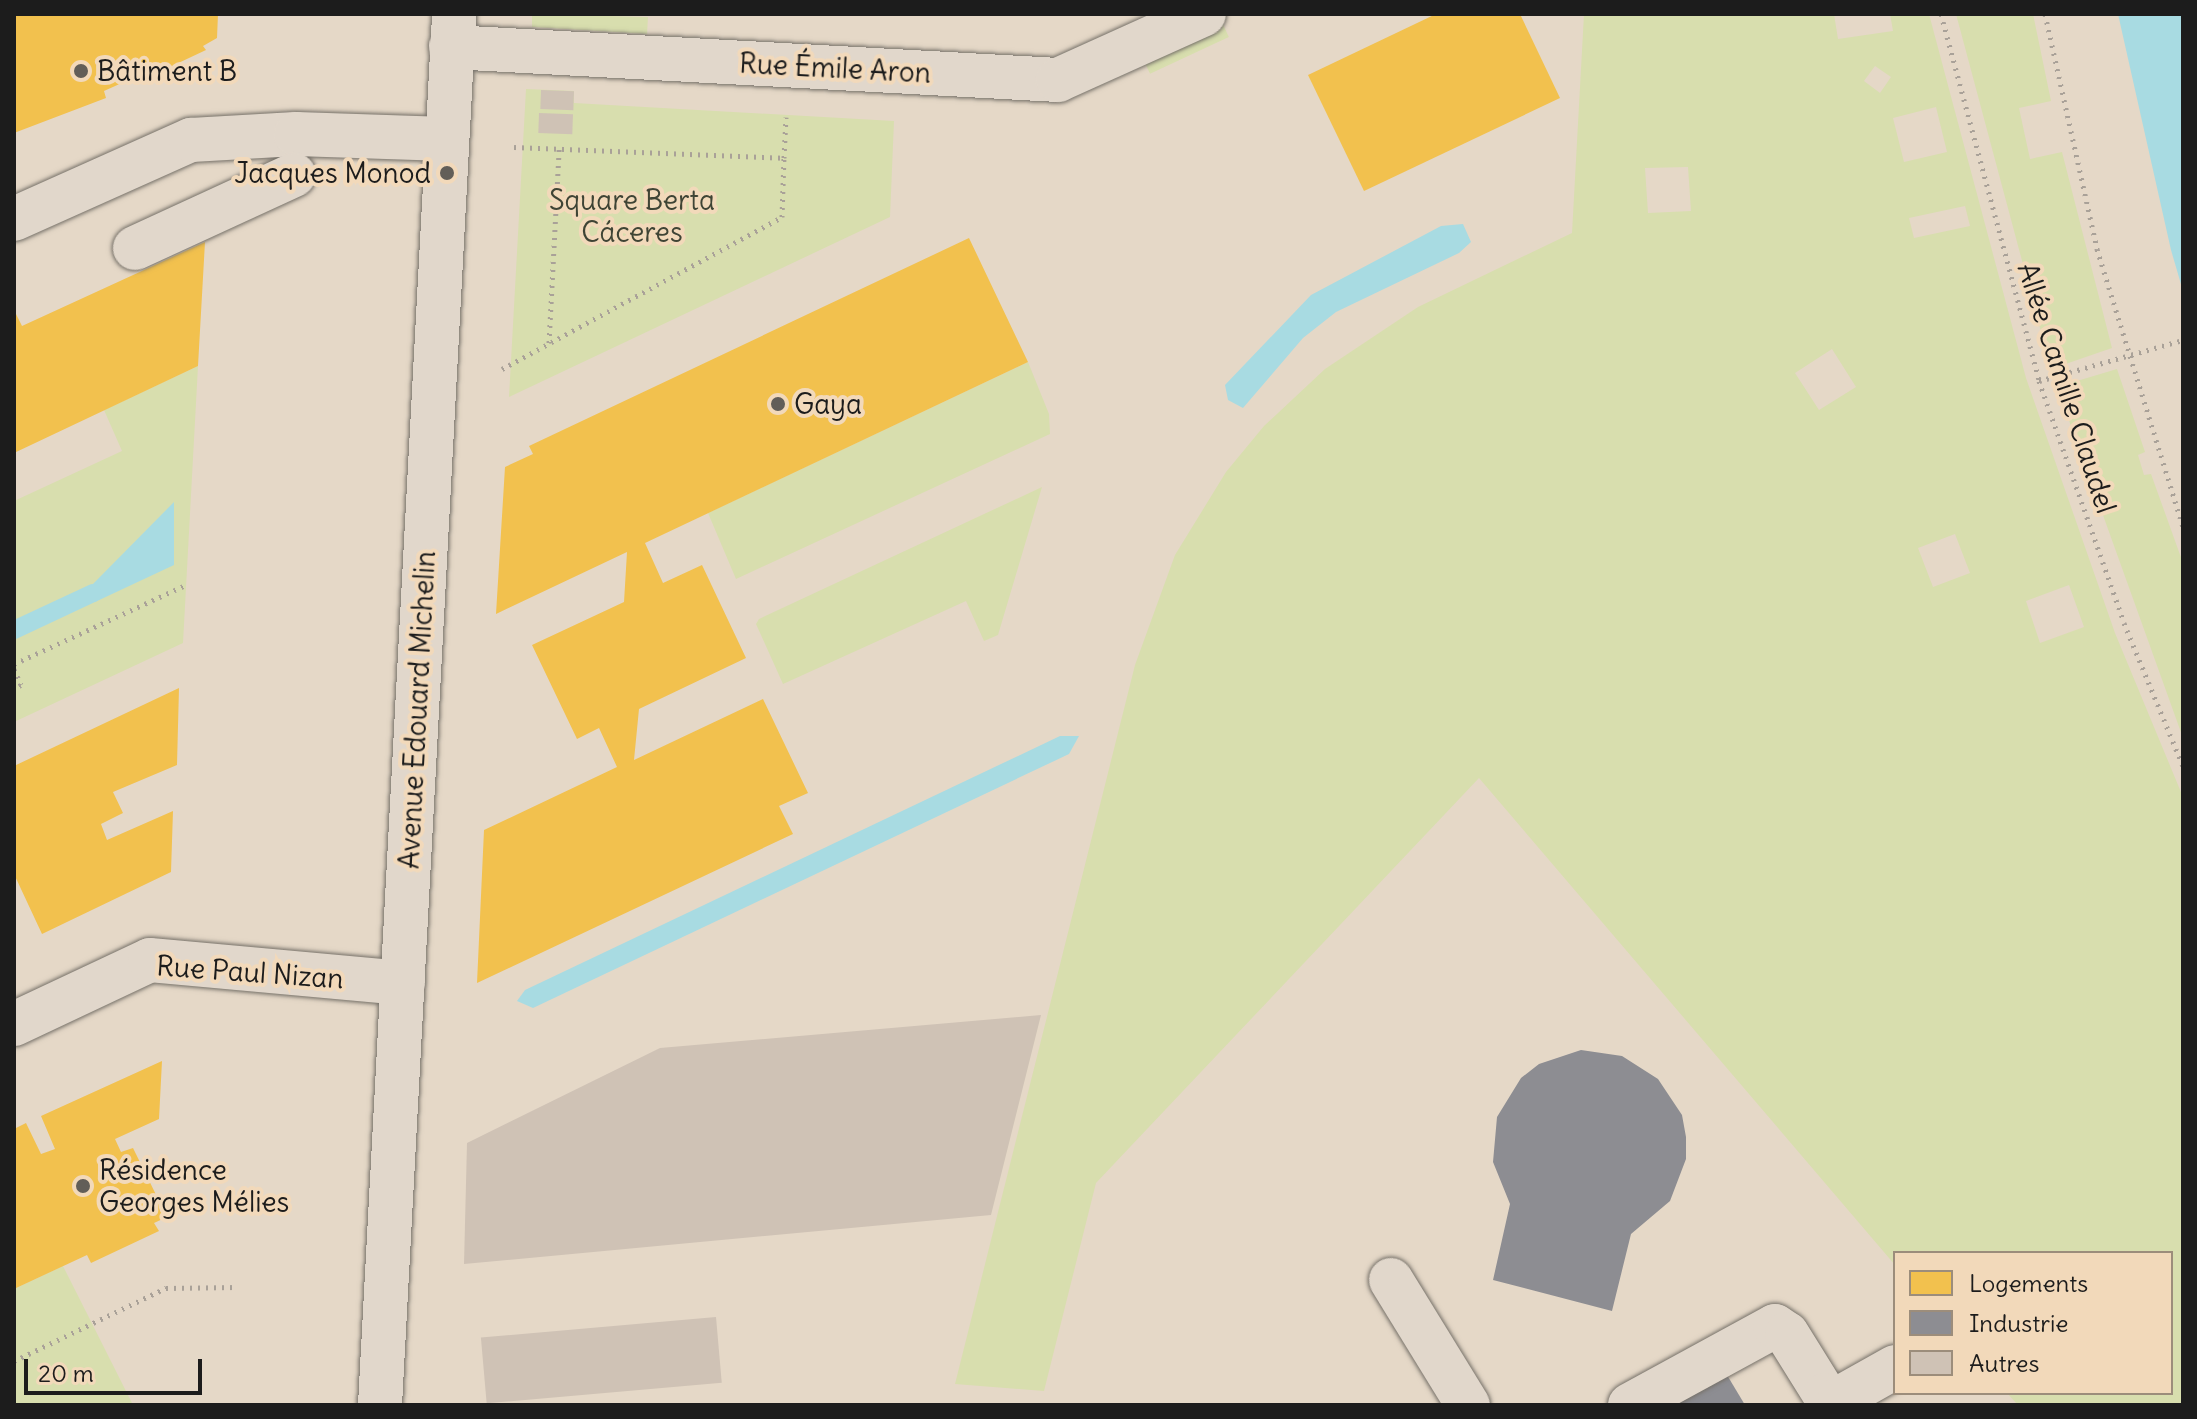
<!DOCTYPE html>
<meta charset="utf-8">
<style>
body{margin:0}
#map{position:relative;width:2197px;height:1419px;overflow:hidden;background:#e5d8c7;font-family:Delius,sans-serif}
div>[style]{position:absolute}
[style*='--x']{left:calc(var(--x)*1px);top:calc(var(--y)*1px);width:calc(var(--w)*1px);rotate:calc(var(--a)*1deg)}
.green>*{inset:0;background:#d8deae;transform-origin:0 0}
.water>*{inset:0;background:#a8dbe2}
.homes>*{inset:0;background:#f2c14e}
.industry>*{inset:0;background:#8d8d92}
.stream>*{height:18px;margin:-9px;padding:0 9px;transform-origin:9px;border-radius:9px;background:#a8dbe2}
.building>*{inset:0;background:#cfc2b5;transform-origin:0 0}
.path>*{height:5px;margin-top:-2.5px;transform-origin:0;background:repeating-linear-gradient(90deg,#a9a198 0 2px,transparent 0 8px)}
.roads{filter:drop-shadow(0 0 2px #767169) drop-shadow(0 0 2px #767169)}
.minor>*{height:44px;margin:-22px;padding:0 22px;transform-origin:22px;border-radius:22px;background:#e1d7cb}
.dots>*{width:22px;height:22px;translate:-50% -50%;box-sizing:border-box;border:4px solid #f2d9ba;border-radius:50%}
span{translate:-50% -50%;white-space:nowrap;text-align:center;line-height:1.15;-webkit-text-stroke:8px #f2d9ba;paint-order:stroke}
.street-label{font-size:28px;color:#1c1c1c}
.poi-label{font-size:28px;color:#1c1c1c}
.left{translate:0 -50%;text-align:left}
.right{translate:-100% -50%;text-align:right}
.park-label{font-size:28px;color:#3f4435}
.frame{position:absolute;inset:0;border:16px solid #1c1c1c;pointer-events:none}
.legend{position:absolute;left:1893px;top:1251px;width:280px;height:144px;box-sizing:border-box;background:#f2d9ba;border:2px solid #9c8d7b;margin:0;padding:10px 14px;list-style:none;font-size:24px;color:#1c1c1c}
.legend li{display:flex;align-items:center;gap:16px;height:40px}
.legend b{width:40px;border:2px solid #9c8d7b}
.scale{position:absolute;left:24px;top:1359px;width:178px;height:36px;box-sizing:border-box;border:4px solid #1c1c1c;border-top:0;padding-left:10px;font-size:24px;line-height:28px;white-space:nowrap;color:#1c1c1c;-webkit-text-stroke:6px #f2d9ba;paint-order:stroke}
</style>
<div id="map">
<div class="green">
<div style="clip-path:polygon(532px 14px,648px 17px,647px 34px,532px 27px)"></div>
<div style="clip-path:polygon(evenodd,1584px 14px,1834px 14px,1838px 39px,1893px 31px,1890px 14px,1929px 14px,2026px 378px,2115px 633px,2183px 797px,2183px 1405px,2018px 1405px,2007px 1393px,2171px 1393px,2171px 1253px,1895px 1253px,1895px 1265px,1479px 778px,1096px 1183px,1044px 1391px,955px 1384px,1135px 665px,1175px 555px,1226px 472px,1264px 426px,1325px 369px,1418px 307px,1572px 233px,1584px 14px,1875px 66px,1891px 77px,1880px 93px,1864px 81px,1875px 66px,1584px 14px,1936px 107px,1947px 152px,1904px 162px,1893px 118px,1936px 107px,1584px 14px,1688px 167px,1691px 211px,1648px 213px,1645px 168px,1688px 167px,1584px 14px,1965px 206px,1970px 226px,1914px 238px,1909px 218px,1965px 206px,1584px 14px,1832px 349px,1856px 387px,1819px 410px,1795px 373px,1832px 349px,1584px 14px,1955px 534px,1970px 573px,1933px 587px,1918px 548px,1955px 534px,1584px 14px,2069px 585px,2084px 627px,2040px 643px,2026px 601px,2069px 585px)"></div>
<div style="clip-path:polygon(1956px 14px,2033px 14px,2051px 101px,2019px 108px,2030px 159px,2062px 152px,2112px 348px,2051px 369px)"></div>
<div style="left:1220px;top:18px;width:21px;height:87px;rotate:65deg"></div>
<div style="clip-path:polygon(526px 89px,574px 91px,574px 103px,894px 121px,890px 217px,509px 397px)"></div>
<div style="clip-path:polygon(1028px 362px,1049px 414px,1050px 434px,736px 579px,708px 513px)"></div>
<div style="clip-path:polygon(198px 366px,183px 643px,14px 722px,14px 501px,122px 451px,104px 410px)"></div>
<div style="clip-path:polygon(2117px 369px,2145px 452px,2138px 455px,2144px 475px,2151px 474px,2183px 563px,2183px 738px,2057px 387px)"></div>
<div style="clip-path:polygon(1042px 487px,998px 635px,984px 641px,966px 601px,783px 684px,756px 624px,759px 619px)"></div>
<div style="clip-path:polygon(63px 1266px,133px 1405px,14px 1405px,14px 1289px)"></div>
</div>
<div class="water">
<div style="clip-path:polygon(2118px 14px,2183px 14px,2183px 291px,2171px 250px)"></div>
<div style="clip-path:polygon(1463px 224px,1471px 242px,1459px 253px,1336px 312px,1303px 338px,1243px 408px,1228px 400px,1225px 385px,1311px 295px,1441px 226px)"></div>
<div style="clip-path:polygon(174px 502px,174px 565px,95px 602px,92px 585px)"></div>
<div style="clip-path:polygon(1060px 736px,1079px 736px,1069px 754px,533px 1008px,517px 1001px,525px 990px)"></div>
</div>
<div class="homes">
<div style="clip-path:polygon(14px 14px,218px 14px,217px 38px,203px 46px,206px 50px,155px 74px,153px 69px,104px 91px,106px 98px,14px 133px)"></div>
<div style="clip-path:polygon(1436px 14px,1520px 14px,1560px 98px,1364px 191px,1308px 75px)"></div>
<div style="clip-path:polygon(969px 238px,1028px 362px,645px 543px,663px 583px,702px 565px,746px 658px,639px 709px,634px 760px,763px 699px,808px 793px,779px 806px,793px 834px,477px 983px,484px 830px,617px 767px,599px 728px,577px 739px,532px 645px,624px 602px,627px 552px,496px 614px,505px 467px,533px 454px,529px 446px)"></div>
<div style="clip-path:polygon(205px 242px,198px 366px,14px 453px,14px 310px,22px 326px)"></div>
<div style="clip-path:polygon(179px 688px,177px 765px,113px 792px,123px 813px,101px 824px,107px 840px,173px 811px,171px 872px,42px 934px,14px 874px,14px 766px)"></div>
<div style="clip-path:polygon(162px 1061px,159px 1119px,115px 1139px,121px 1152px,133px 1148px,167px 1217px,154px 1223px,159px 1231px,91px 1263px,87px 1255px,14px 1289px,14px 1129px,26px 1123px,41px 1154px,55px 1149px,41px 1116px)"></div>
</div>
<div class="industry">
<div style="clip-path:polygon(1581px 1050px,1622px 1056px,1658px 1079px,1682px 1115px,1686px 1137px,1686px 1159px,1670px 1201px,1631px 1234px,1612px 1311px,1493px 1280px,1510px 1204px,1493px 1162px,1497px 1117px,1521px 1078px,1539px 1064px)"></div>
<div style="clip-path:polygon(1724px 1370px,1745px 1405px,1665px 1405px)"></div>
</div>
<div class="stream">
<div style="--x:14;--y:630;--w:87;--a:-25.1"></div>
</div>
<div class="building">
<div style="left:541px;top:90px;width:33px;height:19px;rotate:2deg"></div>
<div style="left:539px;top:113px;width:34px;height:20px;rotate:2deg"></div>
<div style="clip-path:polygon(1041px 1015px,991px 1215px,464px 1264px,467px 1143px,660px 1048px)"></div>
<div style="left:716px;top:1317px;width:66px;height:236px;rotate:85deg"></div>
</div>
<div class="path">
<div style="--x:1941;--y:14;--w:380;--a:75"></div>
<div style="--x:2039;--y:381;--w:256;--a:70.6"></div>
<div style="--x:2124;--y:623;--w:155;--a:67.6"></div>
<div style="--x:2045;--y:14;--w:241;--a:77.5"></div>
<div style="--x:2097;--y:249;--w:291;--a:72.8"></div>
<div style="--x:514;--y:147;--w:270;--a:2.3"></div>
<div style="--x:784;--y:158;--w:41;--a:-87.2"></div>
<div style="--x:549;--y:343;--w:194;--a:-87"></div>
<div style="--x:502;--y:369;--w:319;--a:-28.5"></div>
<div style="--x:782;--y:217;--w:59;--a:-88.1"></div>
<div style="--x:2039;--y:381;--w:150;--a:-15.9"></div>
<div style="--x:14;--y:664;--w:189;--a:-24.7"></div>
<div style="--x:14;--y:669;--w:17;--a:66"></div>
<div style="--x:21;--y:685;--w:8;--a:157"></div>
<div style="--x:14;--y:1361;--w:169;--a:-25.7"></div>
<div style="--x:166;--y:1288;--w:72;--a:-0.8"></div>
</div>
<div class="roads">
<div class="minor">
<div style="--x:451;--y:47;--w:608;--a:3.11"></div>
<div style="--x:1058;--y:80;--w:160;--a:-24.3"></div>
<div style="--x:14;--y:219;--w:194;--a:-24.1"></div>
<div style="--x:191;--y:140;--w:105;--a:-3.3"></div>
<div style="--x:296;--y:134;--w:151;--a:1.9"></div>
<div style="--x:135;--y:248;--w:175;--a:-24.7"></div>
<div style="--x:14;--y:1024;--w:150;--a:-25.2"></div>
<div style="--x:150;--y:960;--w:254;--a:5.2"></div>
<div style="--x:1391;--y:1280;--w:147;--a:58.4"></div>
<div style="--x:380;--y:1405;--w:1393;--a:-86.95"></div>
<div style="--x:1630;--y:1405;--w:165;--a:-28.6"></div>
<div style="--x:1775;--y:1326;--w:14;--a:34"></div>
<div style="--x:1787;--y:1334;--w:72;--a:58.1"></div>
<div style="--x:1825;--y:1395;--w:15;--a:11"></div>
<div style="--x:1840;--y:1398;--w:63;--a:-29.4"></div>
</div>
</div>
<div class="dots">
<div style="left:81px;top:71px;background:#625e58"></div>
<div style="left:447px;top:173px;background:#625e58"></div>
<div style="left:778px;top:404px;background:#625e58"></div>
<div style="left:83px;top:1186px;background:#625e58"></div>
</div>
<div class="street-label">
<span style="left:835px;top:68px;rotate:3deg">Rue Émile Aron</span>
<span style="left:2067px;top:388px;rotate:72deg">Allée Camille Claudel</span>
<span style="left:417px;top:710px;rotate:-87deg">Avenue Edouard Michelin</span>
<span style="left:250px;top:972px;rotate:4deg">Rue Paul Nizan</span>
</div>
<div class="poi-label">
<span class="left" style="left:97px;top:71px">Bâtiment B</span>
<span class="right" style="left:431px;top:173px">Jacques Monod</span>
<span class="left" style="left:794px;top:404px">Gaya</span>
<span class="left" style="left:99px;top:1186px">Résidence<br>Georges Mélies</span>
</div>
<div class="park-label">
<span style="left:632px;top:216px">Square Berta<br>Cáceres</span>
</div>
<div class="frame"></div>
<ul class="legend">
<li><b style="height:22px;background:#f2c14e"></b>Logements</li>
<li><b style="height:22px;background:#8d8d92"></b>Industrie</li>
<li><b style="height:22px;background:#cfc2b5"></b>Autres</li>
</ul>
<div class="scale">20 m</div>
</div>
